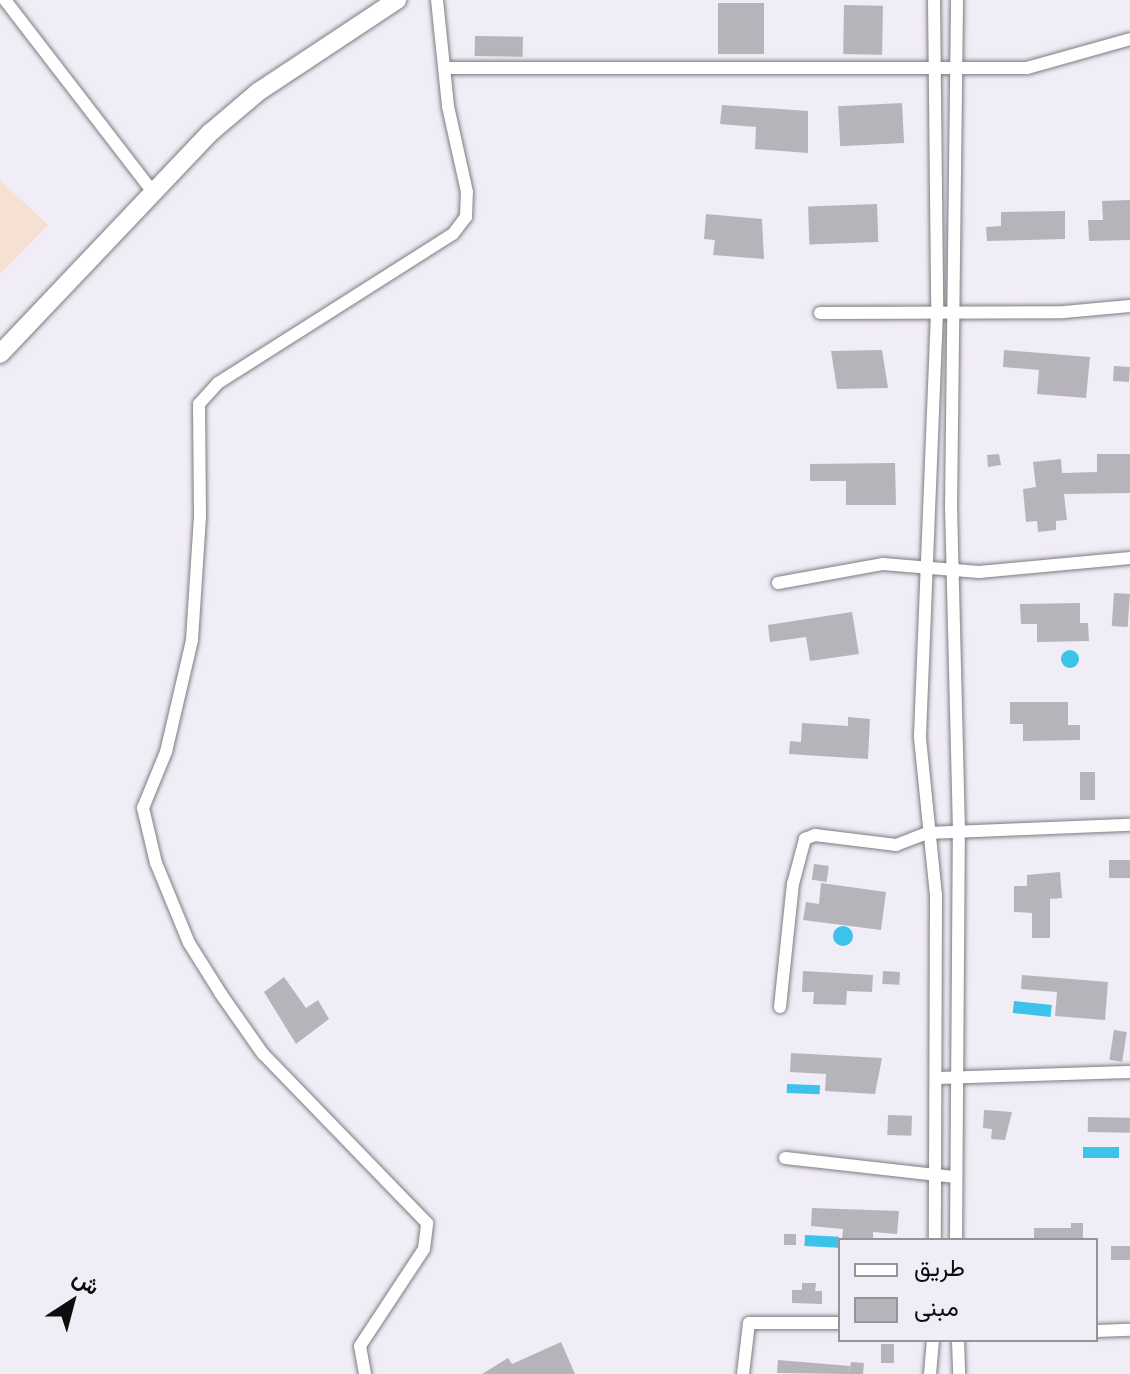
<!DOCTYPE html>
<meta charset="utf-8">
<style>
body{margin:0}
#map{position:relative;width:1130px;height:1374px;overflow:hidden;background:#f1edf6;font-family:"Work Sans",Vazirmatn,sans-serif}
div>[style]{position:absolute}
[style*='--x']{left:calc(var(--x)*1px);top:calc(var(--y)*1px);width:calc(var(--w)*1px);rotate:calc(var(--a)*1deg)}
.industrial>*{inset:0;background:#f6e0d3}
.water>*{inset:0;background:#3bc3e9;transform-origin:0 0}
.round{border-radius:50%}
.building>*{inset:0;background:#b7b3bb;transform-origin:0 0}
.roads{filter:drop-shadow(0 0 2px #7f7b83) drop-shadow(0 0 2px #7f7b83)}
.street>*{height:12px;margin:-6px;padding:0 6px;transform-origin:6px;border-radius:6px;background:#fff}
.secondary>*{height:18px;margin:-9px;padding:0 9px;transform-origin:9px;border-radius:9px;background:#fff}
span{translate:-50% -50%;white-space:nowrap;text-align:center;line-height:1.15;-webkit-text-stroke:6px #f1edf6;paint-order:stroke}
.legend{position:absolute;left:838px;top:1238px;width:260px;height:104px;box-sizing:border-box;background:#f1edf6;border:2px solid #96939a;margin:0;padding:10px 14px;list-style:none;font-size:24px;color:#0d0c0f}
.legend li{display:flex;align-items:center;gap:16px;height:40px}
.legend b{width:40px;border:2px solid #96939a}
.north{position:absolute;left:32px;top:1262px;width:80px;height:80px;-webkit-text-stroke:6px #f1edf6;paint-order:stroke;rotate:36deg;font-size:22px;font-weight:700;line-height:32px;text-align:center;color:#0d0c0f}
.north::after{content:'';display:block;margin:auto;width:28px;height:36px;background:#0d0c0f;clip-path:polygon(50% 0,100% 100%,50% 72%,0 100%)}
</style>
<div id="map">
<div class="industrial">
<div style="clip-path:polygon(0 180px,48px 225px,0 274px)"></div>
</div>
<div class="water">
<div class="round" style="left:1061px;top:650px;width:18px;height:18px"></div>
<div class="round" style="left:833px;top:926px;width:20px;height:20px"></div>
<div style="left:1014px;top:1001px;width:38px;height:12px;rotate:6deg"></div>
<div style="left:787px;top:1084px;width:33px;height:9px;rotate:2deg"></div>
<div style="left:1083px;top:1147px;width:36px;height:11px"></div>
<div style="left:805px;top:1235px;width:34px;height:11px;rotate:3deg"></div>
</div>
<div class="building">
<div style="left:718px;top:3px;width:46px;height:51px"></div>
<div style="left:844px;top:5px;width:39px;height:49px;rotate:1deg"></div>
<div style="left:475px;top:36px;width:48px;height:20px;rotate:1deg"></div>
<div style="left:902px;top:103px;width:40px;height:64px;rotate:87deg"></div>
<div style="clip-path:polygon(722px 105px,808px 111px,808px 153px,755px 149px,756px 127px,720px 124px)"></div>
<div style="clip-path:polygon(1130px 200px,1130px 240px,1089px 241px,1088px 220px,1103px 220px,1102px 201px)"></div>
<div style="left:877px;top:204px;width:38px;height:69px;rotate:88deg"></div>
<div style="clip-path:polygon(1065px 211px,1065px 239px,987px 241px,986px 227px,1001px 226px,1001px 212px)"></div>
<div style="clip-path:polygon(706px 214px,762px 219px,764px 259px,713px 255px,715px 240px,704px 239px)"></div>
<div style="clip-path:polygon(882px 350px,888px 388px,837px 389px,831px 351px)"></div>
<div style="clip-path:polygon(1004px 350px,1090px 357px,1086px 398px,1037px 394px,1039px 370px,1003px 367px)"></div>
<div style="left:1114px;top:366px;width:16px;height:15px;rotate:4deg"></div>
<div style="clip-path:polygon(999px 454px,1001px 465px,988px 467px,987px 455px)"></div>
<div style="clip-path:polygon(1097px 454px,1130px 454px,1130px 493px,1064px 494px,1067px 520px,1056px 521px,1056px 530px,1038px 532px,1037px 521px,1026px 522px,1023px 489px,1036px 487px,1033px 462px,1061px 459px,1062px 473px,1097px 472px)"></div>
<div style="clip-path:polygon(895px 463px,896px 505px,846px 505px,846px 481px,810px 481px,810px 464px)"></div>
<div style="left:1114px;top:593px;width:16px;height:33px;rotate:4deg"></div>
<div style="clip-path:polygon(1080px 603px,1080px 623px,1088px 623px,1089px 641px,1037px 642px,1037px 624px,1021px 624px,1020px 604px)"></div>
<div style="clip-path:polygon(852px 612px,859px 654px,810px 661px,806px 637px,770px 642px,768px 625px)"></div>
<div style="clip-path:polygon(1010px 702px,1068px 702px,1068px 725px,1080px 725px,1080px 740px,1023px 741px,1023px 724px,1010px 724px)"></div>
<div style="clip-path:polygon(848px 717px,870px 719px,868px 759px,789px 754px,790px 741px,801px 742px,802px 723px,848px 726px)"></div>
<div style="left:1080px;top:772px;width:15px;height:28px"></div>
<div style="left:1130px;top:860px;width:18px;height:21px;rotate:90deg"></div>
<div style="left:814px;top:864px;width:15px;height:16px;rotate:8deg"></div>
<div style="clip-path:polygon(1060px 872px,1062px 898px,1050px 899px,1050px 938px,1032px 938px,1032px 913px,1014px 912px,1014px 886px,1027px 886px,1027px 875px)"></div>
<div style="clip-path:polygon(821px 883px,886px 892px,881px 930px,803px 920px,806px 902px,819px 904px)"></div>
<div style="clip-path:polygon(803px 971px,873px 975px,872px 992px,847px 991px,846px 1005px,813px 1004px,814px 992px,802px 992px)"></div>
<div style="left:883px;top:971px;width:17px;height:13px;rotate:3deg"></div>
<div style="clip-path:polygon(1022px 975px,1108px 982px,1105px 1020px,1055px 1016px,1057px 992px,1021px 989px)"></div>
<div style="clip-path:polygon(284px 977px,306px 1008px,318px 1000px,329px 1019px,296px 1044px,264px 992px)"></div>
<div style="left:1114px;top:1030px;width:13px;height:30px;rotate:9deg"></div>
<div style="clip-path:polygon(791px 1053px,882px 1058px,875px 1094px,825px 1091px,826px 1074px,790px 1072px)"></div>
<div style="clip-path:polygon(984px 1110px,1012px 1112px,1005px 1140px,991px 1139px,992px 1129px,983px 1128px)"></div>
<div style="left:888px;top:1115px;width:24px;height:20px;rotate:2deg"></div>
<div style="left:1088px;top:1117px;width:42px;height:15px;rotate:1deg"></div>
<div style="clip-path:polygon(812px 1208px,899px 1211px,897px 1234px,873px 1232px,873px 1240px,842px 1240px,843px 1229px,811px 1226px)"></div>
<div style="clip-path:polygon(1071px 1223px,1083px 1223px,1083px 1240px,1034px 1240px,1034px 1228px,1071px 1228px)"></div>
<div style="left:784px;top:1234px;width:12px;height:11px"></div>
<div style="left:1111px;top:1246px;width:19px;height:14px"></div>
<div style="clip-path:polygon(802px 1283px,816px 1283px,815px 1291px,822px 1291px,822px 1304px,792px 1303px,792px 1290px,802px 1290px)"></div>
<div style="clip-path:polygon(561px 1342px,575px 1374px,482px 1374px,508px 1358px,512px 1364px)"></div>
<div style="left:881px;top:1344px;width:13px;height:19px"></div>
<div style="clip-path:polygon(778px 1360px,850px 1366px,849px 1374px,777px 1373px)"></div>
<div style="clip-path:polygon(851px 1362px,864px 1363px,863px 1374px,849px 1374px)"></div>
</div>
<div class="roads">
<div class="street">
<div style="--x:5;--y:0;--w:241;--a:52.4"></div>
<div style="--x:934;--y:0;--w:312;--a:89.4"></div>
<div style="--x:937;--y:312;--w:426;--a:92.3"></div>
<div style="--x:920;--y:738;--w:158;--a:84.2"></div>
<div style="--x:936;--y:895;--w:345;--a:90.2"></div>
<div style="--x:447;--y:68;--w:580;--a:0"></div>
<div style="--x:1027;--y:68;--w:107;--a:-15.7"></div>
<div style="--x:820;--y:313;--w:244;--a:-0.2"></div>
<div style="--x:1064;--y:312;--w:66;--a:-5.2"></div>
<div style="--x:778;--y:583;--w:107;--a:-10.3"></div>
<div style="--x:883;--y:564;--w:96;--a:4.8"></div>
<div style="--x:979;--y:572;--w:152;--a:-5.3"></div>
<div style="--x:780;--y:1007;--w:124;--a:-84"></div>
<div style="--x:793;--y:884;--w:47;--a:-75.1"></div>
<div style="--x:805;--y:839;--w:11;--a:-22"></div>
<div style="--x:815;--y:835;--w:82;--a:7"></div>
<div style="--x:896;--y:845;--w:33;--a:-21"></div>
<div style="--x:927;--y:833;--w:203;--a:-2.3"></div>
<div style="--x:936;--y:1078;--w:194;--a:-1.8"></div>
<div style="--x:785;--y:1158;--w:170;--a:6.4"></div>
<div style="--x:956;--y:1240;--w:408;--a:-89.6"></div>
<div style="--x:959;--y:832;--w:323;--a:-91.4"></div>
<div style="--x:951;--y:509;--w:509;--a:-89.32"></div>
<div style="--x:1096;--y:1331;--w:34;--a:-2"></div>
<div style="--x:958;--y:1340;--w:34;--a:88"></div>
<div style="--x:365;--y:1374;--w:28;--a:-100"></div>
<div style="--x:360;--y:1346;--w:116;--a:-56.6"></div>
<div style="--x:424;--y:1249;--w:26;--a:-83"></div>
<div style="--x:427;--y:1223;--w:235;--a:-134.1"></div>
<div style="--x:263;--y:1054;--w:73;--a:-125"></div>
<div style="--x:221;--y:994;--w:60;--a:-122.1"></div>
<div style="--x:189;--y:943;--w:87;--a:-112.4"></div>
<div style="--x:156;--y:863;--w:57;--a:-103.3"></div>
<div style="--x:143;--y:808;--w:61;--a:-67.7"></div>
<div style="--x:166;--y:752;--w:115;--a:-76.9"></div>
<div style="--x:192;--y:640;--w:124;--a:-86.3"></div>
<div style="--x:200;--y:516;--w:112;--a:-90.5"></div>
<div style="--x:199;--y:404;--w:28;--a:-48"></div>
<div style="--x:218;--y:383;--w:278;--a:-32.4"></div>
<div style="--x:453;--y:234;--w:21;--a:-53"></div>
<div style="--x:466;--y:217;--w:25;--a:-88"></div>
<div style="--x:467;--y:192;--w:88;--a:-102.5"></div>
<div style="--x:448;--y:106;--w:107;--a:-95.9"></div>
<div style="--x:743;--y:1374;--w:51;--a:-83.3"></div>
<div style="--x:749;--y:1323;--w:91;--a:0"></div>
<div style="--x:930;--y:1374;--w:34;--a:-85"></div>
</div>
<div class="secondary">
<div style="--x:0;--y:354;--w:306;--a:-46.5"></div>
<div style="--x:211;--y:132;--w:62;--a:-40.4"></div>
<div style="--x:258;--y:92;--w:167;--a:-33.5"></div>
</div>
</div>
<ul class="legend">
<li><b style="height:10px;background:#fff"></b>طريق</li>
<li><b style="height:22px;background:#b7b3bb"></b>مبنى</li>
</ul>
<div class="north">ش</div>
</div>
